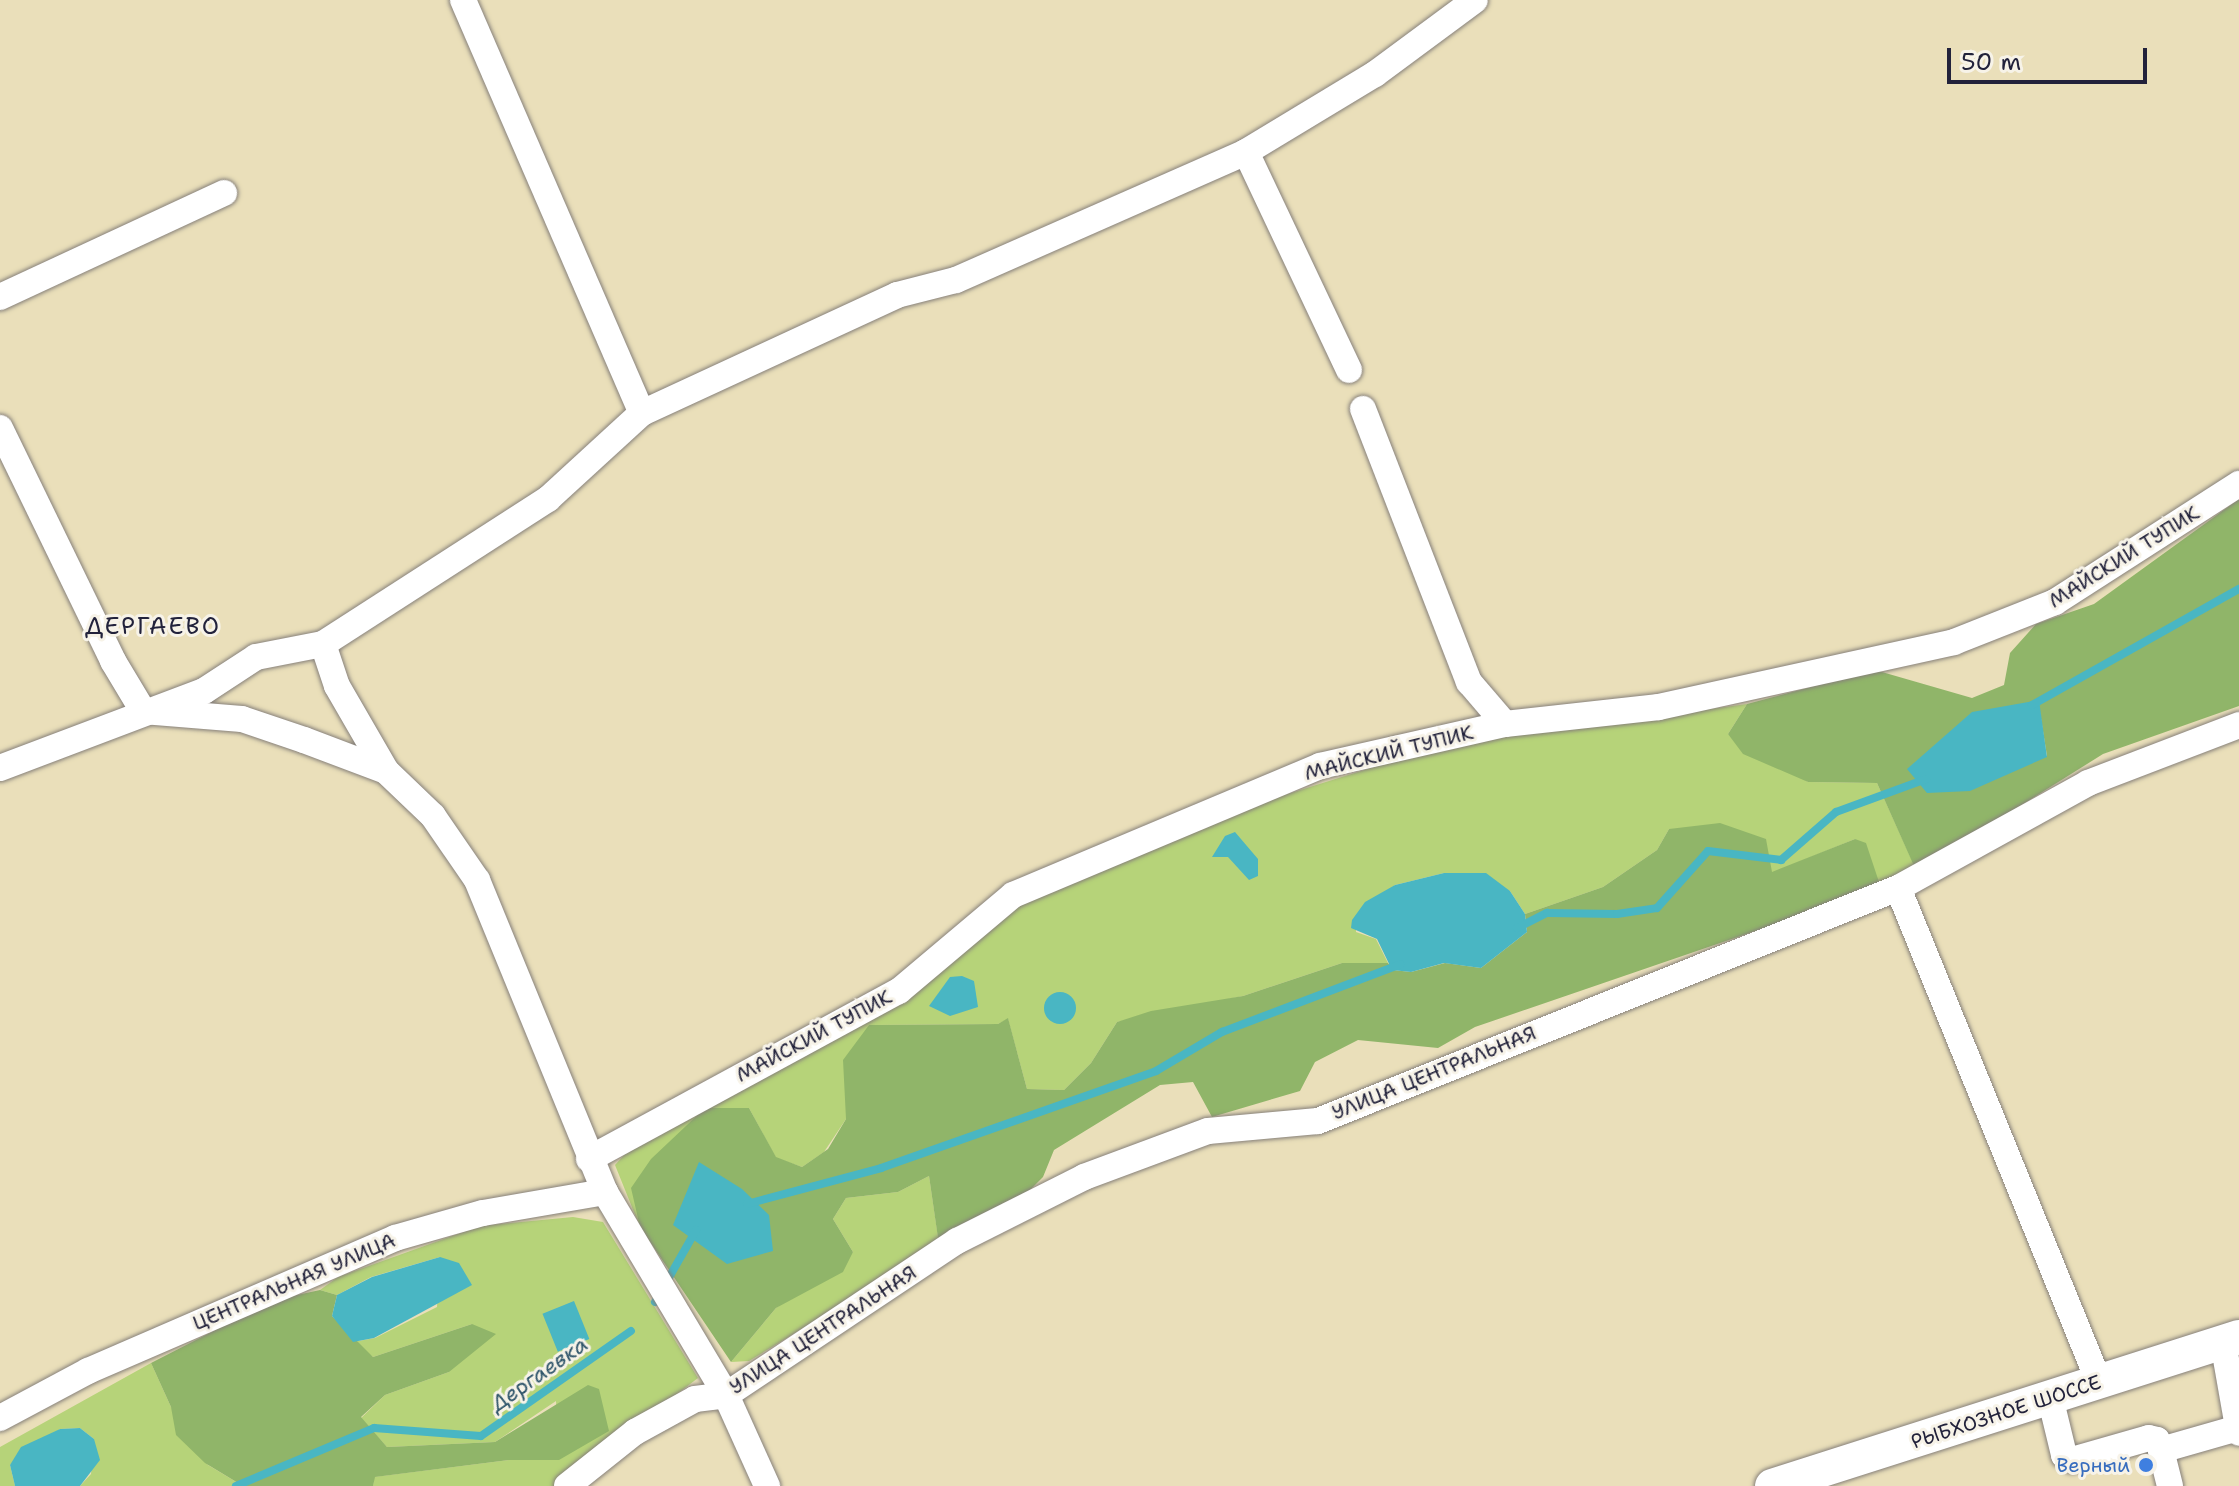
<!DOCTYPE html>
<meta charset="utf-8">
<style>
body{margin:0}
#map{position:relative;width:2239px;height:1486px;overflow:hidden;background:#eadfba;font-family:"Shantell Sans",sans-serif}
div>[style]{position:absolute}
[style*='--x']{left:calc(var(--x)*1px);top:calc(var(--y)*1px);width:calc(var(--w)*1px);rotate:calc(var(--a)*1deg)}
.green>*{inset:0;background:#b6d379}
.forest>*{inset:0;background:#90b569}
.water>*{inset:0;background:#49b6c3;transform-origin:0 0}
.round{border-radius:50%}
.stream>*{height:8px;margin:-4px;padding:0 4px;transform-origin:4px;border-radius:4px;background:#49b6c3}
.roads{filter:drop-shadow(0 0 2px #86807a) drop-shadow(0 0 2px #86807a)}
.minor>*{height:26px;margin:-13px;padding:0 13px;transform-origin:13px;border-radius:13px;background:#fff}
.major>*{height:34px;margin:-17px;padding:0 17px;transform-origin:17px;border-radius:17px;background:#fff}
.dots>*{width:22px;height:22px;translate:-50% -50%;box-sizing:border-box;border:4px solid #f7f3e8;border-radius:50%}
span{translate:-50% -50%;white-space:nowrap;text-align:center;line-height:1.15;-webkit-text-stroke:6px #f7f3e8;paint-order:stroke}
.street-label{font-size:20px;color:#22223b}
.shop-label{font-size:20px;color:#366cbe}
.right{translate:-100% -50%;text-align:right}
.water-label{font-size:22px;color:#30566b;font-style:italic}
.quarter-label{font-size:24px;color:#22223b;letter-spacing:2px}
.scale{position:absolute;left:1947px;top:48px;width:200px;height:36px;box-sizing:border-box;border:4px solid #22223b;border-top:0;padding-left:10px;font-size:24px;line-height:28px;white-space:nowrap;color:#22223b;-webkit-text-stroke:6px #f7f3e8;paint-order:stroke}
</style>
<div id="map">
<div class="green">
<div style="clip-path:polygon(1747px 704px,1728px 734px,1808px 782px,1877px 783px,1914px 865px,1881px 888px,1855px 839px,1772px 873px,1669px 829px,1657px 850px,1603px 887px,1525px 914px,1510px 891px,1444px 873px,1395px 885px,1356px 916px,1356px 932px,1376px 939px,1388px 963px,1342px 963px,1243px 996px,1117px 1022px,1091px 1063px,1064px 1090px,1027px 1089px,1008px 1019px,998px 1024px,869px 1025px,846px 1119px,824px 1152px,802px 1167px,776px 1158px,749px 1108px,640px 1227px,615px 1165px,635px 1143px,1018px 901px,1262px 802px,1444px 745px)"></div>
<div style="clip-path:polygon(929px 1176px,938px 1237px,947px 1241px,749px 1361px,731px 1362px,776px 1308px,853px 1252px,833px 1219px,846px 1198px,898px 1192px)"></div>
<div style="clip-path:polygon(573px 1217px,603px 1222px,698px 1378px,556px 1486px,373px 1486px,374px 1477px,509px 1460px,559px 1460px,556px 1401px,495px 1442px,387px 1447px,361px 1418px,385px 1395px,449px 1372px,472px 1324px,373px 1357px,353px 1342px,375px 1338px,437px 1307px,440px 1257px,371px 1277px,337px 1295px,320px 1290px,338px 1277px,480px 1226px)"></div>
<div style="clip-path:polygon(151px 1363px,171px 1407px,208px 1465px,243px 1486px,80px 1486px,91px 1474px,94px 1439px,80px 1428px,60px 1429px,10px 1465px,15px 1486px,0 1486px,0 1447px)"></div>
</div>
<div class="forest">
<div style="clip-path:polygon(evenodd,2239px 499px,2239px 706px,2103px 754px,1945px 853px,1914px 866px,1877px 783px,1808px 782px,1743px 754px,1728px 734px,1747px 704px,1875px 670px,1972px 698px,2004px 685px,2010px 653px,2036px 624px,2094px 604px,2239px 499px,2038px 700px,2047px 756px,2027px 761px,2038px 700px)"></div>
<div style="clip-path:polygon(1720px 823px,1766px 839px,1772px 872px,1855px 839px,1866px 843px,1881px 888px,1475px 1027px,1438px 1048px,1358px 1040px,1315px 1062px,1300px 1091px,1212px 1117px,1193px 1082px,1160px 1085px,1054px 1150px,1043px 1177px,1016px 1204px,947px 1241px,938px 1238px,929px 1176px,898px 1192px,846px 1198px,833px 1219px,853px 1252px,843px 1272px,776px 1308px,731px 1362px,640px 1227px,631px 1188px,651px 1159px,705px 1108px,749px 1108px,776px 1157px,802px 1167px,828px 1149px,846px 1119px,843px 1060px,869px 1025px,998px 1024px,1008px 1018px,1027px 1089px,1064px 1090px,1091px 1063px,1117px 1022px,1151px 1011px,1243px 996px,1342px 963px,1388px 963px,1393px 970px,1411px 972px,1445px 963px,1481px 968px,1527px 932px,1525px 914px,1603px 887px,1657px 850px,1669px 829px)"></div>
<div style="clip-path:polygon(320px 1290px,337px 1295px,332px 1316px,373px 1357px,472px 1324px,496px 1334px,449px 1372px,385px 1395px,361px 1417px,387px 1447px,495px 1442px,588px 1385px,599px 1389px,609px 1431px,559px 1460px,509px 1460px,375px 1477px,373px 1486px,243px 1486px,205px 1463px,176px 1435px,171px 1407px,151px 1363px,274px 1300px)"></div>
</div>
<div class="water">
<div style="clip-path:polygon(2039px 700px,2047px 757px,1970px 791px,1927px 793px,1907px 769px,1972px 712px)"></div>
<div style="clip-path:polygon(1235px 832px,1258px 859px,1258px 876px,1249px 880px,1228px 857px,1212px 857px,1225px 836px)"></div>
<div style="clip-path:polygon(1444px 873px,1486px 873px,1510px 891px,1525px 914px,1527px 932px,1481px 968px,1444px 963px,1411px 972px,1392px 970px,1377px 939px,1351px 928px,1352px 920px,1365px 902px,1395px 885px)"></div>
<div style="clip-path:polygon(962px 976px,974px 981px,978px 1007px,950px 1016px,929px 1006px,950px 977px)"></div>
<div class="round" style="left:1044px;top:992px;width:32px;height:32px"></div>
<div style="clip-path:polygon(699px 1162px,742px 1189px,769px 1215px,773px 1251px,727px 1264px,673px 1225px)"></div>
<div style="clip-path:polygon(440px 1257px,459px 1263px,472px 1285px,374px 1338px,353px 1342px,332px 1316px,337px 1295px,372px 1277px)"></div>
<div style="left:574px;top:1301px;width:41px;height:34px;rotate:68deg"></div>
<div style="clip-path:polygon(80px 1428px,94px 1439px,100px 1460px,80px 1486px,15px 1486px,10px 1465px,21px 1447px,60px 1429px)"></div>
</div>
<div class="stream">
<div style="--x:2032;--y:705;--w:237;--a:-29.3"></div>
<div style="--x:1517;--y:928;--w:34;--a:-27"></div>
<div style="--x:1547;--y:913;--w:70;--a:0.8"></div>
<div style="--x:1617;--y:914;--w:40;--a:-8.5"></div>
<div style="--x:1657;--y:908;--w:76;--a:-48.2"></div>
<div style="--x:1708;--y:851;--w:74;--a:7"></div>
<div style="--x:1781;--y:860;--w:73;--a:-41.1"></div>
<div style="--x:1836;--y:812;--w:96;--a:-20.1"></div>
<div style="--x:747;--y:1204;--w:139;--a:-15"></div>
<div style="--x:881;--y:1168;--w:292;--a:-19.4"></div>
<div style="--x:1156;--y:1071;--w:77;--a:-30.6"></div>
<div style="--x:1222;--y:1032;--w:191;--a:-20.8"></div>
<div style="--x:655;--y:1302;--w:83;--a:-60.3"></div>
<div style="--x:236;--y:1486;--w:150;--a:-22.8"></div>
<div style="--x:374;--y:1428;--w:107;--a:4.3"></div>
<div style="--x:481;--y:1436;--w:183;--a:-35"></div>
</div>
<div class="roads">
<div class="minor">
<div style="--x:463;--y:0;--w:450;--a:66.6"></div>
<div style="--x:1246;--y:152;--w:241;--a:64.7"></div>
<div style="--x:0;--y:297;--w:247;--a:-24.9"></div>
<div style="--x:1363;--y:409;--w:293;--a:68.8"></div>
<div style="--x:1469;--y:682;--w:55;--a:49.4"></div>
<div style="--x:0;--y:428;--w:259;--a:64.1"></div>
<div style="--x:113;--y:661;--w:58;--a:59"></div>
<div style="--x:143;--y:711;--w:99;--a:4.6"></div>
<div style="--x:242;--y:719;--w:65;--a:18.7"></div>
<div style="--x:304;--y:740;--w:88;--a:20.7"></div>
<div style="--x:386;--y:771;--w:65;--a:43.8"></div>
<div style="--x:433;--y:816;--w:78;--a:55.5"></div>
<div style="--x:477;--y:880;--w:337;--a:67.7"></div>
<div style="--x:605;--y:1192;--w:236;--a:59.2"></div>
<div style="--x:726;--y:1395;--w:100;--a:65.7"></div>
<div style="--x:323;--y:644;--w:44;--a:71.6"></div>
<div style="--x:337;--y:686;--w:98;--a:60"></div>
<div style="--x:0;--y:768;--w:218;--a:-20.7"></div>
<div style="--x:204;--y:691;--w:62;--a:-33.2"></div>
<div style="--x:256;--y:657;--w:68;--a:-11"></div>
<div style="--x:323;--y:644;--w:268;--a:-32.8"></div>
<div style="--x:548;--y:499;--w:127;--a:-42.5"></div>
<div style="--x:642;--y:413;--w:281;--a:-24.8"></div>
<div style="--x:897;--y:295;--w:61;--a:-14.3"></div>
<div style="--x:956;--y:280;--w:317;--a:-23.8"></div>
<div style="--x:1246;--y:152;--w:151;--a:-31.2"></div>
<div style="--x:1375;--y:74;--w:124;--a:-36.5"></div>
<div style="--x:1898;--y:888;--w:533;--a:67.86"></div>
<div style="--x:589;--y:1159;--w:353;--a:-28.5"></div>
<div style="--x:899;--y:991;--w:149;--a:-40.1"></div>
<div style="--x:1013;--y:895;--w:333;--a:-22.8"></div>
<div style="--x:1320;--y:766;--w:190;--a:-12.8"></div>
<div style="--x:1505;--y:724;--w:155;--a:-6.3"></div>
<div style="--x:1659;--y:707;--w:302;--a:-12.4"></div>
<div style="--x:1954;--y:642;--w:109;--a:-21.6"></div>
<div style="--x:2055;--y:602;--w:219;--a:-32.7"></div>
<div style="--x:2223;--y:1342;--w:92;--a:80"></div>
<div style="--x:2050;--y:1397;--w:60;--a:76.4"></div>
<div style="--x:2064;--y:1455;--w:9;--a:32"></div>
<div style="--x:2072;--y:1460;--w:80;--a:-15.9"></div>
<div style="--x:2149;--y:1438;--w:8;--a:14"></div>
<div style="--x:2157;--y:1440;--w:11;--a:68"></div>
<div style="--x:0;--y:1418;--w:100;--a:-28.1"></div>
<div style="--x:88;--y:1371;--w:335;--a:-23.4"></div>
<div style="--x:395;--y:1238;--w:91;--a:-15.9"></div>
<div style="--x:483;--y:1213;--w:124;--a:-9.8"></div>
<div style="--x:567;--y:1486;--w:87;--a:-38.5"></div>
<div style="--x:635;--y:1432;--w:68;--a:-28.8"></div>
<div style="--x:695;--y:1399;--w:31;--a:-7"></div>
<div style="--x:726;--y:1395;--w:278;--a:-33.7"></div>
<div style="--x:957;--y:1241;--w:142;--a:-26.7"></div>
<div style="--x:1084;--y:1177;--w:132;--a:-20.4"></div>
<div style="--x:1208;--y:1131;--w:110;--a:-5.2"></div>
<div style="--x:1318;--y:1121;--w:625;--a:-21.89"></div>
<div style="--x:1898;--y:888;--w:217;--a:-28.9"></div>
<div style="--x:2088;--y:783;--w:162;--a:-21"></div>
<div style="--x:2170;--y:1486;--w:37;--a:-104"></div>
<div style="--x:2161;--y:1450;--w:80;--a:-15.9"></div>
</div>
<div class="major">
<div style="--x:1772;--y:1486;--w:490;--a:-17.7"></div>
</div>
</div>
<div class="dots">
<div style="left:2146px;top:1465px;background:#3f7fe0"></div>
</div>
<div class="street-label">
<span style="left:2124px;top:557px;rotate:-32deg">МАЙСКИЙ ТУПИК</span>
<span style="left:1389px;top:753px;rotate:-14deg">МАЙСКИЙ ТУПИК</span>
<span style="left:814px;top:1036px;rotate:-28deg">МАЙСКИЙ ТУПИК</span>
<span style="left:1434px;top:1073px;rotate:-22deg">УЛИЦА ЦЕНТРАЛЬНАЯ</span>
<span style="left:294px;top:1282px;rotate:-23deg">ЦЕНТРАЛЬНАЯ УЛИЦА</span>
<span style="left:823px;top:1330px;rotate:-33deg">УЛИЦА ЦЕНТРАЛЬНАЯ</span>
<span style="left:2006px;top:1412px;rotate:-18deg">РЫБХОЗНОЕ ШОССЕ</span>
</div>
<div class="shop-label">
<span class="right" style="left:2130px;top:1465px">Верный</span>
</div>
<div class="water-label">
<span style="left:539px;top:1374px;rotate:-35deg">Дергаевка</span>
</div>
<div class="quarter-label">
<span style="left:153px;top:627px">ДЕРГАЕВО</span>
</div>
<div class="scale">50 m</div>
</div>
